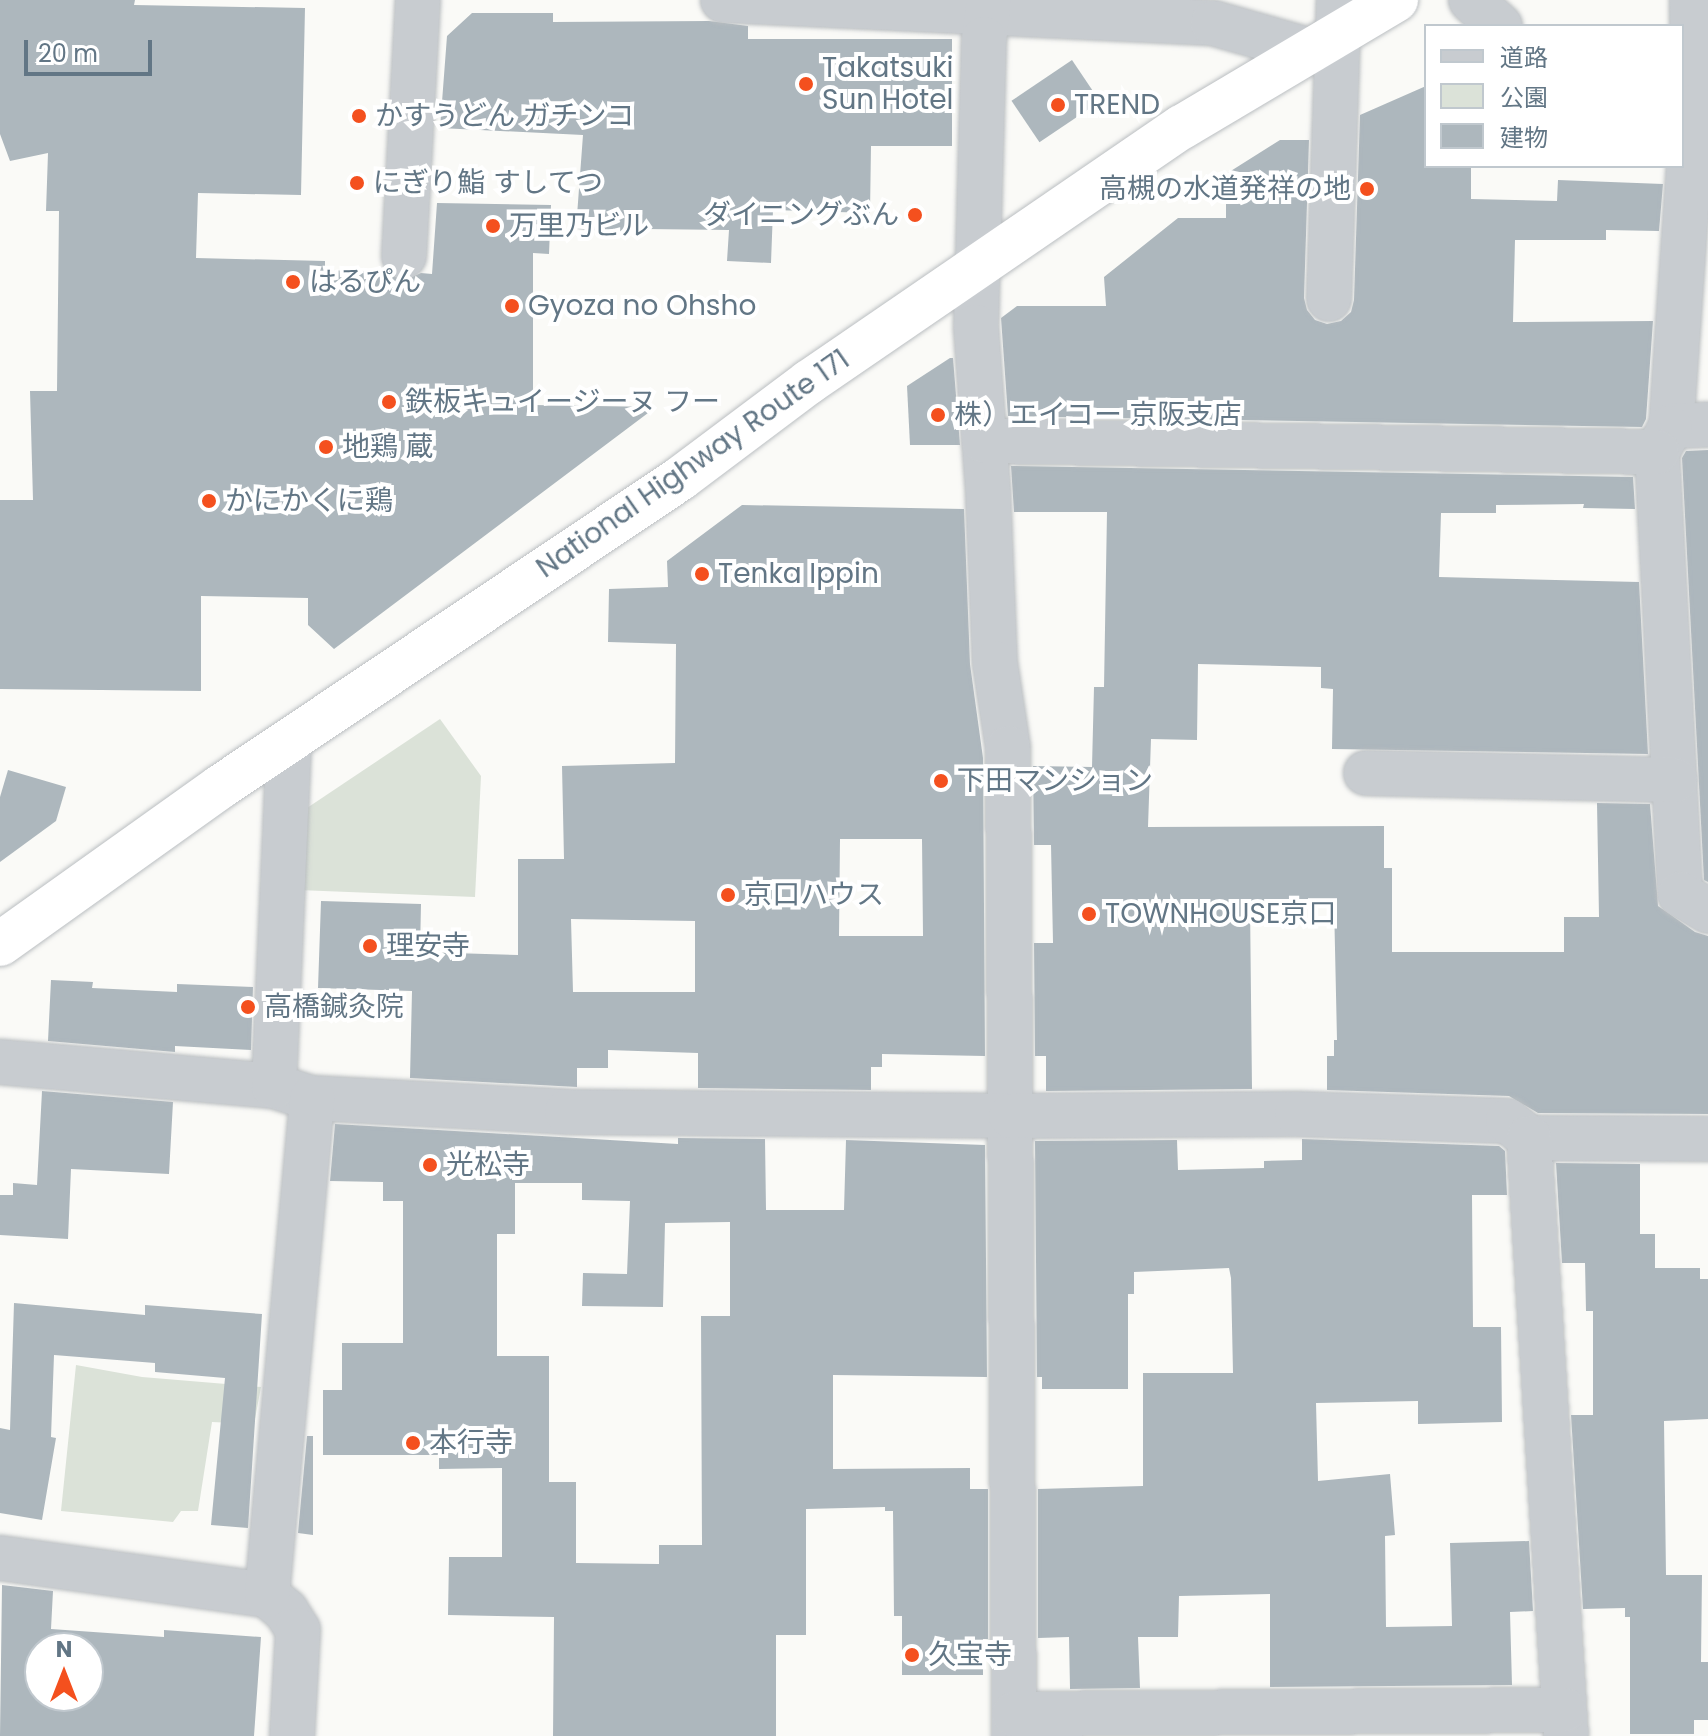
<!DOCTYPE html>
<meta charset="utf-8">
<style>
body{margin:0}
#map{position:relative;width:1708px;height:1736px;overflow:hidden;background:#fafaf7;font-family:Poppins,"Noto Sans JP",sans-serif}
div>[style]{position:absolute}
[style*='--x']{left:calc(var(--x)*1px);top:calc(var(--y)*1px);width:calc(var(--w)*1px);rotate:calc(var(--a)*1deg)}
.green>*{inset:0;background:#dbe2d8}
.building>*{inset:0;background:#adb7bd;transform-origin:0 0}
.roads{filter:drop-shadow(0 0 2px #babec1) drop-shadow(0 0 2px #babec1)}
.minor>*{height:44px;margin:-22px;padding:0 22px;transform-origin:22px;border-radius:22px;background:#c8ccd0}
.trunk>*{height:44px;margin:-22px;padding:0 22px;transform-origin:22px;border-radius:22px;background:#fff}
.dots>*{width:22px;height:22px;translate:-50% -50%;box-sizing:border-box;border:4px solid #fff;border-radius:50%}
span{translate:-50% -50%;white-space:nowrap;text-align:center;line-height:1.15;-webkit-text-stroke:8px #fff;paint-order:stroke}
.poi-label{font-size:28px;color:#627685}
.left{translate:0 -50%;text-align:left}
.right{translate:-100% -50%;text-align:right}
.street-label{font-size:28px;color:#627685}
.legend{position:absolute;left:1424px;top:24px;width:260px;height:144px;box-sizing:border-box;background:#fff;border:2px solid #c0c8ce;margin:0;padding:10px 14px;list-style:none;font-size:24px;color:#627685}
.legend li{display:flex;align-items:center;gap:16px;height:40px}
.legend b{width:40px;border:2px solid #c0c8ce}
.north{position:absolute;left:24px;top:1632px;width:80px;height:80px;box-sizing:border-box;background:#fff;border:2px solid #c0c8ce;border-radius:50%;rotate:0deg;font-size:22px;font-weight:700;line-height:32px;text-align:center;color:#627685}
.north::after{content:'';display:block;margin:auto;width:28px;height:36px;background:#f4501e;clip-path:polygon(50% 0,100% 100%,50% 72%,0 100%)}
.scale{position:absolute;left:24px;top:40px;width:128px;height:36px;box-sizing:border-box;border:4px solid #627685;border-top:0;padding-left:10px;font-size:24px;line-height:28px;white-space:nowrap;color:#627685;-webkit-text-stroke:6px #fff;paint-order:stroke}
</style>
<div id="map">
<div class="green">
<div style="clip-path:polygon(440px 719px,481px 776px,475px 897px,298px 890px,301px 812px)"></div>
<div style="clip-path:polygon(76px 1365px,142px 1377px,261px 1387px,254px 1424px,212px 1422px,198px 1511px,181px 1511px,173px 1522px,61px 1511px)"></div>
</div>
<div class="building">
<div style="clip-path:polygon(0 0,135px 0,134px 5px,305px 8px,301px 195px,198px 193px,196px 258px,325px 261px,325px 270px,386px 272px,403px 281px,421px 273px,432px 274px,437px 203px,551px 205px,549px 254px,533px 253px,533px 405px,656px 407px,334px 649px,308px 625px,308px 598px,201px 596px,201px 691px,0 689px,0 500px,33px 500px,30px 391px,57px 391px,59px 211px,46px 211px,48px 153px,10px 161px,0 134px)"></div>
<div style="clip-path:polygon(472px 13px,553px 13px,553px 22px,709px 21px,748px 26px,748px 39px,952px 39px,952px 146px,871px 146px,870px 213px,773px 210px,771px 263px,727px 261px,729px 230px,646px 229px,646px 234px,576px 229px,583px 135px,440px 128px,447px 36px)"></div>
<div style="left:1072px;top:60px;width:50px;height:73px;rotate:56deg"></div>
<div style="clip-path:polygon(1426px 86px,1426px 166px,1471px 166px,1471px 199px,1557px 201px,1558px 180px,1663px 184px,1659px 231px,1606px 230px,1606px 240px,1515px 240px,1513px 322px,1653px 321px,1646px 419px,1642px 427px,1008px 416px,1001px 318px,1017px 306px,1106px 306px,1104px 277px,1178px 218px,1226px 218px,1226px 174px,1280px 140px,1309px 140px,1304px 298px,1307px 310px,1315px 320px,1327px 324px,1341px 321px,1351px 312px,1354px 300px,1360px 115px)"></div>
<div style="clip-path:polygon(950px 358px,953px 358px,960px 445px,910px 445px,907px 386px)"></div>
<div style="clip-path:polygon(1708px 450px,1708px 882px,1704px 880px,1682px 458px,1686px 451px)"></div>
<div style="clip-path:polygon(1011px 466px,1633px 477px,1635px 509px,1583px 508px,1584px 504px,1496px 505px,1496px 513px,1441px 513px,1439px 577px,1639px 582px,1648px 754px,1332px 749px,1333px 689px,1321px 688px,1321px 667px,1198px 664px,1197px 740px,1151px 739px,1148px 827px,1384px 826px,1384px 868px,1392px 868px,1392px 952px,1564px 952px,1564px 917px,1599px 917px,1597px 803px,1650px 804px,1658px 906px,1695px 932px,1708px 936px,1708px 1114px,1538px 1113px,1509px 1096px,1327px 1090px,1327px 1056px,1334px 1056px,1334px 1040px,1337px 1040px,1334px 903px,1250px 903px,1252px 1089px,1046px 1091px,1046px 1056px,1035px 1056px,1034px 943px,1053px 943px,1051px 845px,1034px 845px,1033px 766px,1092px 767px,1094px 687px,1104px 687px,1107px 512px,1014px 512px)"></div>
<div style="clip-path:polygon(evenodd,742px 505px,964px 509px,970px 664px,983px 758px,985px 1056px,882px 1054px,882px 1067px,871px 1067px,871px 1090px,698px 1088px,698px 1053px,608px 1050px,608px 1068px,577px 1068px,577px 1087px,410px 1078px,412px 991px,318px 988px,321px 901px,421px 904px,420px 952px,518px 955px,518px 859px,564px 859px,562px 766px,675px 763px,676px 644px,608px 642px,609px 589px,668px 587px,667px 561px,742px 505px,840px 839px,922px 839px,923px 936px,839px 936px,840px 839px,742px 505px,571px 919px,695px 921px,695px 992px,573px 992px,571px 919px)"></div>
<div style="clip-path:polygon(8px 770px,66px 787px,56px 821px,0 862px,0 797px)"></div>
<div style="clip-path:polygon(51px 980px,93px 982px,92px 988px,177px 992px,177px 984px,253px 987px,251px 1050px,175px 1046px,175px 1052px,48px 1041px)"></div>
<div style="clip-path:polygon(42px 1091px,173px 1102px,169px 1174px,71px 1169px,68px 1239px,0 1235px,0 1195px,13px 1195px,13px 1183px,37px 1185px)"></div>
<div style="clip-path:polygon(evenodd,335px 1124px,678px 1144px,678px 1138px,765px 1139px,766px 1210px,844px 1210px,846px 1140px,985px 1145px,987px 1377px,833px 1375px,833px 1469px,970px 1468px,970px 1489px,988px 1489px,988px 1639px,983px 1639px,983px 1675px,902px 1675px,902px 1616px,894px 1616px,893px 1511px,885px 1511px,885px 1507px,806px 1509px,806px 1635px,776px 1635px,776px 1736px,553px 1736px,554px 1617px,448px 1615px,449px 1557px,502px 1557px,502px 1468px,439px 1469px,439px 1455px,323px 1455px,323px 1390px,342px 1390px,342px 1343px,403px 1343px,403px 1201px,383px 1201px,383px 1182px,330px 1181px,335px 1124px,515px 1183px,582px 1183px,582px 1200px,630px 1201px,627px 1274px,583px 1273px,582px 1306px,663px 1307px,665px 1223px,730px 1222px,730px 1316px,701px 1316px,702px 1545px,659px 1545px,659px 1564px,576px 1563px,576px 1482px,549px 1482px,549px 1356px,497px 1356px,497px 1234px,515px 1234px,515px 1183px)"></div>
<div style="clip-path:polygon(1302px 1139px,1499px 1146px,1505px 1151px,1507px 1195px,1472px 1195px,1473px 1327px,1501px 1327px,1502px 1422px,1418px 1424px,1418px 1401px,1316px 1403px,1318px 1481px,1390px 1474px,1395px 1535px,1385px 1536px,1386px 1627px,1452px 1626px,1450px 1543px,1529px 1541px,1533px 1611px,1510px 1612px,1512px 1685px,1270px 1687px,1270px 1594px,1179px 1596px,1178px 1637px,1138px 1637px,1140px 1688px,1070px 1689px,1069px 1637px,1038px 1638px,1038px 1489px,1143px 1486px,1143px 1373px,1233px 1373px,1231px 1278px,1229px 1268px,1134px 1272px,1134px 1294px,1128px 1294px,1128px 1389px,1042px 1389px,1042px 1377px,1037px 1377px,1035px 1141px,1177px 1140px,1178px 1170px,1264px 1168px,1264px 1161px,1302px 1160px)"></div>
<div style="clip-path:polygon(1556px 1163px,1640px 1164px,1640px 1234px,1655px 1234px,1655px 1268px,1700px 1268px,1700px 1279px,1708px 1279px,1708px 1419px,1664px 1421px,1666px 1575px,1702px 1575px,1701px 1662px,1708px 1662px,1708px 1720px,1694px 1720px,1694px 1734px,1630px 1734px,1630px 1617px,1625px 1617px,1625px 1608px,1583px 1609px,1571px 1415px,1593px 1415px,1593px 1311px,1586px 1311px,1585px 1263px,1562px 1263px)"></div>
<div style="clip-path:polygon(14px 1303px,145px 1315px,145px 1305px,262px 1314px,248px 1528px,211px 1525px,225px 1378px,155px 1372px,155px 1363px,54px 1355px,51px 1437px,56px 1438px,42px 1520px,0 1513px,0 1428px,10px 1430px)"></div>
<div style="clip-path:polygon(307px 1436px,313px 1436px,313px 1535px,298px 1533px)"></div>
<div style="clip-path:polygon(evenodd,2px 1585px,53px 1591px,51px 1629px,164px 1637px,164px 1630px,261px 1637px,254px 1736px,0 1736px,2px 1585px,40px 1648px,88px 1648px,88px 1696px,40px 1696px,40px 1648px)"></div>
</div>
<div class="roads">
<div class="minor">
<div style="--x:723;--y:0;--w:491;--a:2.7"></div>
<div style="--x:1213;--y:23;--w:102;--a:15.9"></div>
<div style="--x:989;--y:0;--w:39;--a:97"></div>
<div style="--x:984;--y:39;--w:288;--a:91.6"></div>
<div style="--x:976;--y:327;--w:164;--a:85.8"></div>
<div style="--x:988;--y:491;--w:172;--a:87.7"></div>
<div style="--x:995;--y:663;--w:86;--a:81.3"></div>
<div style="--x:1008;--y:748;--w:988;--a:89.65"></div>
<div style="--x:1471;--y:0;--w:39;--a:42"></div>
<div style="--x:1692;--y:0;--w:107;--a:89.5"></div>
<div style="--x:1693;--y:107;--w:320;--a:93.9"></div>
<div style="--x:1671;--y:426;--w:37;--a:-2"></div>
<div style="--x:404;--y:256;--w:256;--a:-86.9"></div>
<div style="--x:1329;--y:299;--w:299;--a:-88.1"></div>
<div style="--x:1670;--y:428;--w:27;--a:118"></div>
<div style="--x:1657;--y:452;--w:443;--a:87"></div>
<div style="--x:1680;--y:894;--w:33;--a:31"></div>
<div style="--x:984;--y:441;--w:673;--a:0.94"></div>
<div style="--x:1366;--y:773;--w:309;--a:1.3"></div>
<div style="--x:0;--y:1062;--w:275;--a:5"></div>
<div style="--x:274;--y:1086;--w:40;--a:18"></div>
<div style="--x:312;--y:1098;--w:255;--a:3.1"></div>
<div style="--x:567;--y:1112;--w:444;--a:0.5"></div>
<div style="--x:1011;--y:1116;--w:286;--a:-0.4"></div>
<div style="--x:1297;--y:1114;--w:211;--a:1.9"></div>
<div style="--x:1508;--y:1121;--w:27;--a:39"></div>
<div style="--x:1529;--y:1138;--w:179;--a:0.3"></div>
<div style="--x:274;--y:1086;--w:345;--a:-87.5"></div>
<div style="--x:1529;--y:1138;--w:599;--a:86.46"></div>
<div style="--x:0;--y:1558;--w:270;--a:7.9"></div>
<div style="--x:267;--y:1595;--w:25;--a:40"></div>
<div style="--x:286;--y:1611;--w:22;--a:58"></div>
<div style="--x:298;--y:1630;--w:106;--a:93.2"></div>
<div style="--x:267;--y:1595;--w:499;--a:-84.8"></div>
<div style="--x:1014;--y:1714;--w:550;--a:-0.42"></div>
</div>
<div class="trunk">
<div style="--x:0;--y:944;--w:270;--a:-35.5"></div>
<div style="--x:220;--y:787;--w:555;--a:-33.83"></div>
<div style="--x:681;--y:478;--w:160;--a:-36.9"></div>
<div style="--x:809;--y:382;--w:452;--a:-34.4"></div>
<div style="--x:1182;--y:127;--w:249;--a:-30.7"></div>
</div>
</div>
<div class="dots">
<div style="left:806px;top:84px;background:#f4501e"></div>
<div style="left:1058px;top:105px;background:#f4501e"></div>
<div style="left:359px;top:116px;background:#f4501e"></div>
<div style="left:357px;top:183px;background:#f4501e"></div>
<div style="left:1367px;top:189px;background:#f4501e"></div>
<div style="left:915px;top:215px;background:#f4501e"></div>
<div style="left:493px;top:226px;background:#f4501e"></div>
<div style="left:293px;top:282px;background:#f4501e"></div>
<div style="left:512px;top:306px;background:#f4501e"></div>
<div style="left:389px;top:402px;background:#f4501e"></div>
<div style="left:938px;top:415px;background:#f4501e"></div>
<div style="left:326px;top:447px;background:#f4501e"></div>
<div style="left:209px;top:501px;background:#f4501e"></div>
<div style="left:702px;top:574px;background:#f4501e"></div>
<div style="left:941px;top:781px;background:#f4501e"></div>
<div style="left:728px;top:895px;background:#f4501e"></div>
<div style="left:1089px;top:914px;background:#f4501e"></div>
<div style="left:370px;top:946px;background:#f4501e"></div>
<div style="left:248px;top:1007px;background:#f4501e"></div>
<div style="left:430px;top:1165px;background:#f4501e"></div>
<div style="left:413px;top:1443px;background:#f4501e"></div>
<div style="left:912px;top:1655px;background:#f4501e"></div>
</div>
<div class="poi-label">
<span class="left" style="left:822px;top:84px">Takatsuki<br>Sun Hotel</span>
<span class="left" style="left:1074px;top:105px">TREND</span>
<span class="left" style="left:375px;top:116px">かすうどん ガチンコ</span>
<span class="left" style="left:373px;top:183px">にぎり鮨 すしてつ</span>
<span class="right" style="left:1351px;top:189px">高槻の水道発祥の地</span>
<span class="right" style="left:899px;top:215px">ダイニングぶん</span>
<span class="left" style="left:509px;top:226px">万里乃ビル</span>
<span class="left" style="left:309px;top:282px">はるぴん</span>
<span class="left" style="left:528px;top:306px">Gyoza no Ohsho</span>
<span class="left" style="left:405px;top:402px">鉄板キュイージーヌ フー</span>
<span class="left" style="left:954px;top:415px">株）エイコー 京阪支店</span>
<span class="left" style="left:342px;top:447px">地鶏 蔵</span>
<span class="left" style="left:225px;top:501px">かにかくに鶏</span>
<span class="left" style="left:718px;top:574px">Tenka Ippin</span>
<span class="left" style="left:957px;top:781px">下田マンション</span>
<span class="left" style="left:744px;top:895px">京口ハウス</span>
<span class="left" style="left:1105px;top:914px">TOWNHOUSE京口</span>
<span class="left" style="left:386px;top:946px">理安寺</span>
<span class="left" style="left:264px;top:1007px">高橋鍼灸院</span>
<span class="left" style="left:446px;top:1165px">光松寺</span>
<span class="left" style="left:429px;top:1443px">本行寺</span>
<span class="left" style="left:928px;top:1655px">久宝寺</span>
</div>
<div class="street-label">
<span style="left:693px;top:464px;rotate:-35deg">National Highway Route 171</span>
</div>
<ul class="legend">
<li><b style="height:10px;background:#c8ccd0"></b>道路</li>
<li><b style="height:22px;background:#dbe2d8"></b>公園</li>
<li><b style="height:22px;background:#adb7bd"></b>建物</li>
</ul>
<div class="north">N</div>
<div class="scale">20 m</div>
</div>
